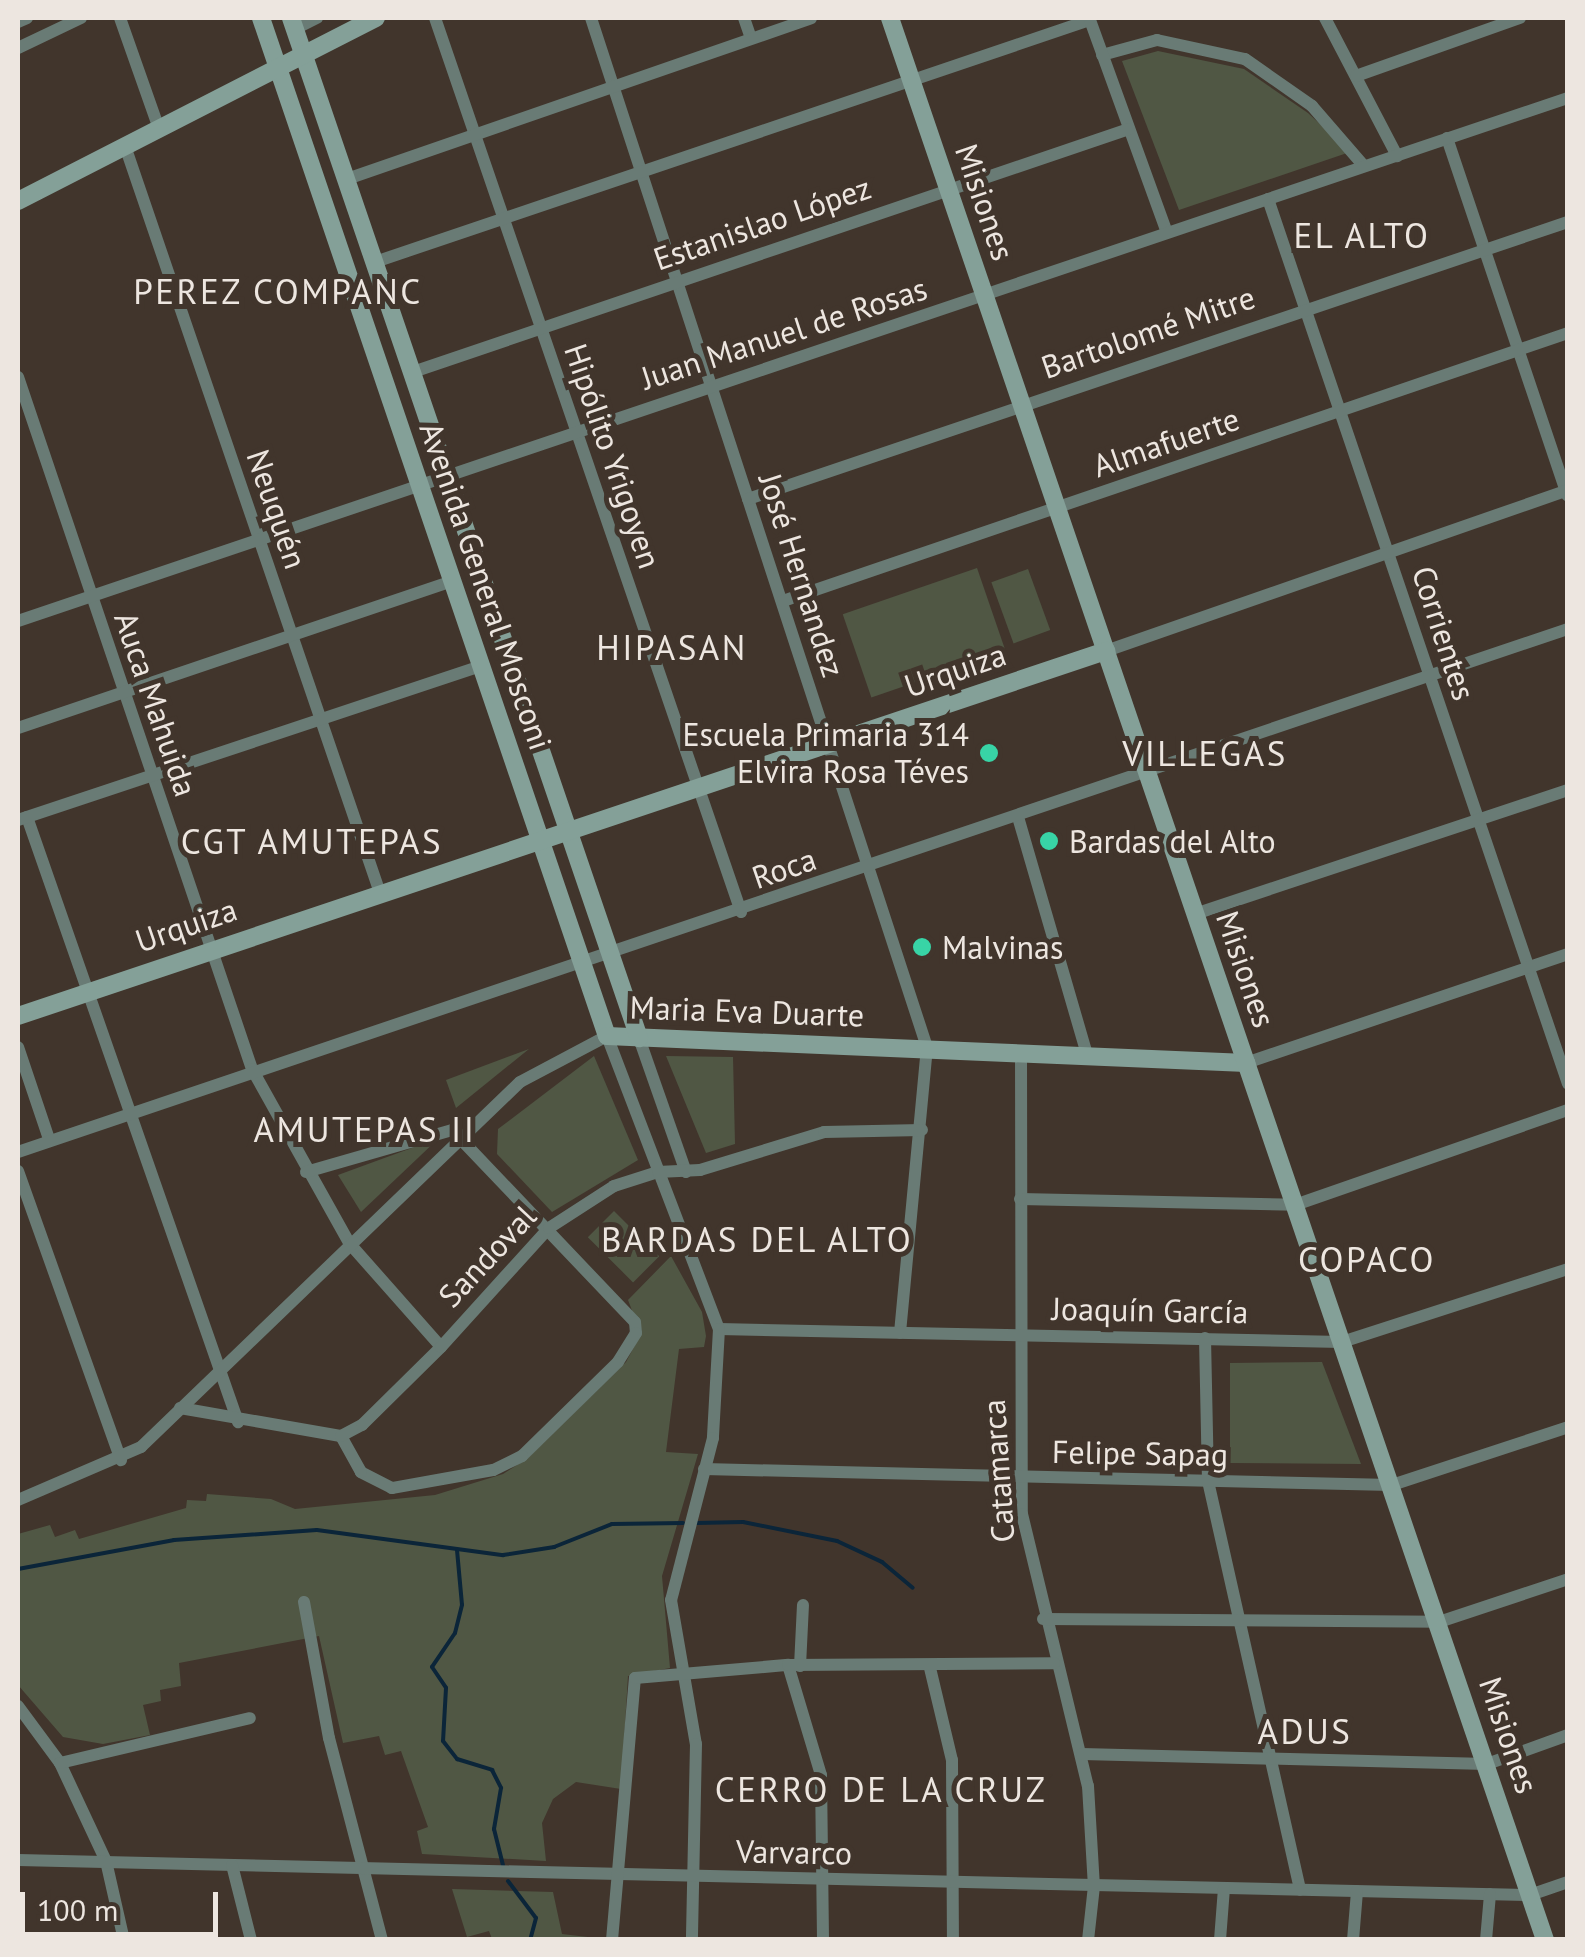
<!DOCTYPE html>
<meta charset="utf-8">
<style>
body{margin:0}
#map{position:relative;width:1585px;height:1957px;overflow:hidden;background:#41352c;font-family:"PT Sans",sans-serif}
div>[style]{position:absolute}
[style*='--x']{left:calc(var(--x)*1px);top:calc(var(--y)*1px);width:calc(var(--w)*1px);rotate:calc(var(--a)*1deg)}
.green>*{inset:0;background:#505744;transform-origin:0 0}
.stream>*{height:4px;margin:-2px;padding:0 2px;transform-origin:2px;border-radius:2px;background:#0b2539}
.street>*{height:12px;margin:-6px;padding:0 6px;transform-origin:6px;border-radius:6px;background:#697b75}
.secondary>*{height:18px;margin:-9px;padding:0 9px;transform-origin:9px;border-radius:9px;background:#84a098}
.dots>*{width:28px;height:28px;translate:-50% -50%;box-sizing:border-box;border:5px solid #41352c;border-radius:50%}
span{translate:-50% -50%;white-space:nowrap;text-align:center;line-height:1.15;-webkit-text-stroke:10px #41352c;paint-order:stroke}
.street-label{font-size:32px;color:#ede6e0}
.poi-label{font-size:32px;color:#ede6e0}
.right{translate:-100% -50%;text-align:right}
.left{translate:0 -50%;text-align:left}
.neighbourhood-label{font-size:35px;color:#ede6e0;letter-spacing:2.5px}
.frame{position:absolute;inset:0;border:20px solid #ede6e0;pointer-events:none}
.scale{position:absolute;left:20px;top:1892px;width:198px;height:45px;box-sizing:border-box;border:5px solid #ede6e0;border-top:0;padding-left:12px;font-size:30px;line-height:35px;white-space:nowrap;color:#ede6e0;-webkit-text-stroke:8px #41352c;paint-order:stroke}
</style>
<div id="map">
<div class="green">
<div style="clip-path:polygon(1158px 51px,1244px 69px,1308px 113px,1350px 152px,1179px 210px,1122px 61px)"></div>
<div style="left:977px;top:568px;width:88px;height:142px;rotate:71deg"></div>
<div style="left:1028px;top:569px;width:65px;height:39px;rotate:70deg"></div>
<div style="clip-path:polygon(529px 1049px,456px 1108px,446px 1080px)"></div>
<div style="clip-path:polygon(594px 1056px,638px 1160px,552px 1212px,497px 1154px,498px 1129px)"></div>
<div style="clip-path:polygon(666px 1056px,733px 1057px,735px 1144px,706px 1153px)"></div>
<div style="clip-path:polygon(439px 1138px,361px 1212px,338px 1175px)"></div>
<div style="left:614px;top:1211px;width:64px;height:37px;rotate:45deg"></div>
<div style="clip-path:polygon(671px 1256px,702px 1312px,706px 1336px,704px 1347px,679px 1349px,666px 1452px,698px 1454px,662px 1576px,670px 1668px,628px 1676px,621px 1789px,576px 1782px,553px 1799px,542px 1823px,546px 1861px,422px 1854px,417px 1831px,428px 1827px,401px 1751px,385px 1755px,379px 1736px,343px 1743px,319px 1636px,179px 1663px,181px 1686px,160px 1690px,161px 1701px,143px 1705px,150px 1735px,103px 1744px,63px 1737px,18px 1685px,18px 1534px,50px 1525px,55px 1537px,75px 1530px,79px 1539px,186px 1508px,187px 1500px,206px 1501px,207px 1494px,271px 1499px,295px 1509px,435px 1495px,503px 1474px,528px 1458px,626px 1362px,641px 1334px,628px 1300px)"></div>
<div style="clip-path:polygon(1322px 1362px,1361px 1464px,1230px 1463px,1230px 1363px)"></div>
<div style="clip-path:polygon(452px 1889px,553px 1892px,562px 1934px,605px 1939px,492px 1939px,489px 1931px,467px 1937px)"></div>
</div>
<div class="stream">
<div style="--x:696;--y:1523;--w:47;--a:-1.2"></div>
<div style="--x:743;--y:1522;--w:96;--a:11.4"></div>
<div style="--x:837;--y:1541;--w:50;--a:25"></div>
<div style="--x:882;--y:1562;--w:40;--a:40"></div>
<div style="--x:457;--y:1550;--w:55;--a:84.8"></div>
<div style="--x:462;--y:1605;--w:29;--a:104"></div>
<div style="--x:455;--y:1633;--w:41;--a:124.1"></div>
<div style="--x:432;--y:1667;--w:25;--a:56"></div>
<div style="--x:446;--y:1688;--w:53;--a:93.2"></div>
<div style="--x:443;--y:1741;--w:23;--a:52"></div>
<div style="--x:457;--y:1759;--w:37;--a:17"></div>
<div style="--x:492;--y:1770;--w:20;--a:63"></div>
<div style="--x:501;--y:1788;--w:42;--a:99.7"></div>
<div style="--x:494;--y:1829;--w:37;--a:76"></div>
<div style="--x:18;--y:1569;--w:159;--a:-10.5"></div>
<div style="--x:174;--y:1540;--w:143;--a:-4"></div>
<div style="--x:317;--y:1530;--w:188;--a:7.7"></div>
<div style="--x:503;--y:1555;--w:52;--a:-8.9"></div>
<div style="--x:554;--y:1547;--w:62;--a:-21.6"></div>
<div style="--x:612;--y:1524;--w:71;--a:-0.8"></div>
<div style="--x:508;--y:1881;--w:46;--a:52.9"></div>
<div style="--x:536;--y:1918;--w:23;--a:105"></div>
</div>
<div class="street">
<div style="--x:120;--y:18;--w:118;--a:70.6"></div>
<div style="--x:435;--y:18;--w:945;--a:71.1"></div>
<div style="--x:591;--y:18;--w:1082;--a:71.92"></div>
<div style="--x:927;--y:1047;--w:287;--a:95.4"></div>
<div style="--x:744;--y:18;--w:21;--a:71"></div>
<div style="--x:1325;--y:18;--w:156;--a:62.4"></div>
<div style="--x:18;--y:22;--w:10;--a:-24"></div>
<div style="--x:295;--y:29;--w:25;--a:-27"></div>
<div style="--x:18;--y:48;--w:70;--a:-25.5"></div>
<div style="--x:1102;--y:55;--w:57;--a:-15.3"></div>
<div style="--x:1157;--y:40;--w:90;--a:12.2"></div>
<div style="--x:1245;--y:59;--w:82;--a:35"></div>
<div style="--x:1312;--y:106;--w:79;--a:49.1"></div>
<div style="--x:1356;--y:76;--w:174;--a:-19.5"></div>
<div style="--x:1447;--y:138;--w:377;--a:71.4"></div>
<div style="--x:125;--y:146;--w:786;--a:71.15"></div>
<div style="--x:347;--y:179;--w:491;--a:-19.1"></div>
<div style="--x:1268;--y:199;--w:934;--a:71.27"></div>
<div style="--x:375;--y:262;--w:755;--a:-18.7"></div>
<div style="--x:1090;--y:20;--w:226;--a:70.1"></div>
<div style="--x:413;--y:372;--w:756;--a:-18.75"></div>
<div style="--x:18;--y:377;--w:730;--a:71.32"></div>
<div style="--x:252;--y:1069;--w:201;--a:60.8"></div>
<div style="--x:350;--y:1244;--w:137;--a:48.5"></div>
<div style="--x:748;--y:499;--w:866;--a:-18.67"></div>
<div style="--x:783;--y:601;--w:829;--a:-18.85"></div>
<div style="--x:18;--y:621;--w:1636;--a:-18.65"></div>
<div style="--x:1106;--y:651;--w:489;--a:-19.2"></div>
<div style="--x:18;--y:728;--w:459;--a:-18.7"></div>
<div style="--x:27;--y:817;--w:641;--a:70.77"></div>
<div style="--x:1018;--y:817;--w:248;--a:73.8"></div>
<div style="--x:18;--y:820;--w:489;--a:-18.4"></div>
<div style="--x:1195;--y:914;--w:393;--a:-18.4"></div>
<div style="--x:639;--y:1038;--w:142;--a:70.7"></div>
<div style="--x:18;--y:1047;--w:97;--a:71.4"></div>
<div style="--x:1021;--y:1052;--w:462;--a:89.9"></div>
<div style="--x:1022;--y:1514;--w:280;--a:76.4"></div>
<div style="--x:1088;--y:1786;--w:100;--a:86.6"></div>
<div style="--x:1094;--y:1886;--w:54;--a:96.3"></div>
<div style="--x:1246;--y:1063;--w:340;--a:-18.7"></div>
<div style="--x:18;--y:1152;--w:1636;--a:-18.65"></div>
<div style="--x:18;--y:1171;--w:307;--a:70.4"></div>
<div style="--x:306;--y:1172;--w:152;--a:-16"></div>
<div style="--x:452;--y:1130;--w:265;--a:46.4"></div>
<div style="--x:635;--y:1322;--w:11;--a:85"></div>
<div style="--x:636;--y:1333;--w:34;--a:122"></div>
<div style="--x:618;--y:1362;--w:134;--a:135.6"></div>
<div style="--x:522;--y:1456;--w:32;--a:154"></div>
<div style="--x:493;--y:1470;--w:103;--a:169.9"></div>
<div style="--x:392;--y:1488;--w:35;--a:-153"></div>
<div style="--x:361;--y:1472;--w:41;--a:-119.1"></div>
<div style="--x:1020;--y:1199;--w:275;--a:1.2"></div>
<div style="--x:1295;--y:1205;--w:289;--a:-19.2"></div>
<div style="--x:719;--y:1329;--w:623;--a:1.2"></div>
<div style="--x:1342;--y:1342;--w:237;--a:-17.9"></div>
<div style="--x:1205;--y:1338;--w:143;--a:88.8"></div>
<div style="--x:1208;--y:1481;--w:419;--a:77.3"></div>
<div style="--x:180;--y:1408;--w:163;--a:9.9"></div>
<div style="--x:341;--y:1436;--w:24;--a:-28"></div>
<div style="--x:362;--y:1425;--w:111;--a:-44.6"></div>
<div style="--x:441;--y:1347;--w:161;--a:-47.8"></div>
<div style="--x:549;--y:1228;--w:77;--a:-32.9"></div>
<div style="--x:614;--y:1186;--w:46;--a:-17.7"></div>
<div style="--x:658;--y:1172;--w:42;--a:-2.7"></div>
<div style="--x:700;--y:1170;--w:130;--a:-17"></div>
<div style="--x:824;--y:1132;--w:98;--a:-1.2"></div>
<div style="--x:704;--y:1469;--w:688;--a:1.33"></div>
<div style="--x:1392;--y:1485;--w:185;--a:-18.2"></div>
<div style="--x:18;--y:1500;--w:134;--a:-23.3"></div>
<div style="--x:141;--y:1447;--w:526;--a:-43.92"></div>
<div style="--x:520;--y:1082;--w:98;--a:-27.9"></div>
<div style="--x:607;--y:1036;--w:314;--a:69.1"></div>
<div style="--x:719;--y:1329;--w:109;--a:93.2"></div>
<div style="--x:713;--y:1438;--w:167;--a:104.5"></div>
<div style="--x:671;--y:1600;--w:146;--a:80.2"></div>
<div style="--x:696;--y:1744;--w:196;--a:91.2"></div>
<div style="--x:304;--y:1602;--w:138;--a:79.6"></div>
<div style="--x:329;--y:1738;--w:209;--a:75.3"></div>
<div style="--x:1043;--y:1619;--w:396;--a:0.4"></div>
<div style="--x:1439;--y:1622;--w:136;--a:-18.4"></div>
<div style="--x:788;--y:1665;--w:115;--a:73.3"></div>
<div style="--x:821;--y:1775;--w:165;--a:89.3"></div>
<div style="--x:800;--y:1666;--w:61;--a:-87.2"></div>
<div style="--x:930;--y:1668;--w:95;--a:76.6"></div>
<div style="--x:952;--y:1760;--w:180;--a:89.7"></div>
<div style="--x:18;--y:1706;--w:71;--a:53.6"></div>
<div style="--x:60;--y:1763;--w:108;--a:64.9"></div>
<div style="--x:106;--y:1861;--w:81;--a:77.2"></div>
<div style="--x:1082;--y:1754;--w:405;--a:1.4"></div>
<div style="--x:1487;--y:1764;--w:86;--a:-19.7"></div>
<div style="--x:60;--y:1763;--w:195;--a:-13.3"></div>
<div style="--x:18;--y:1860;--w:1512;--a:1.33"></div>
<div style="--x:1530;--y:1895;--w:40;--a:-18.9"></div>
<div style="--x:232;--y:1865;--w:77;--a:75.8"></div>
<div style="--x:612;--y:1940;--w:263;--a:-85"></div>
<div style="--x:635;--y:1678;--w:154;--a:-4.9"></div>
<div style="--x:788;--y:1665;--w:266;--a:-0.4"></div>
<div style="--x:1220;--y:1940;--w:52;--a:-85.6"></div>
<div style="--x:1353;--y:1940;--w:49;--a:-85.3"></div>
<div style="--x:1486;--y:1940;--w:46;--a:-85"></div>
</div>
<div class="secondary">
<div style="--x:261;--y:18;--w:1075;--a:71.23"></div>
<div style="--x:607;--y:1036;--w:640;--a:2.42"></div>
<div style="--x:291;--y:18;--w:1078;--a:71.16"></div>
<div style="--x:890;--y:18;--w:2031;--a:71.18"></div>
<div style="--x:18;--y:201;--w:402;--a:-27.1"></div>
<div style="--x:18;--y:1016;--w:1148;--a:-18.55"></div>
</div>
<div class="dots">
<div style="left:989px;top:753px;background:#38d4a6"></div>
<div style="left:1049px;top:841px;background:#38d4a6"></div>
<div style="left:922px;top:947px;background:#38d4a6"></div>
</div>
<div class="street-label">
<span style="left:985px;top:202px;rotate:71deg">Misiones</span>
<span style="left:762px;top:223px;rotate:-19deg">Estanislao López</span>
<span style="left:1148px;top:332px;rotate:-19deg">Bartolomé Mitre</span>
<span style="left:784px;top:333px;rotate:-18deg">Juan Manuel de Rosas</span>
<span style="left:1166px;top:442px;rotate:-19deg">Almafuerte</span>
<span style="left:613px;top:456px;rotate:71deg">Hipólito Yrigoyen</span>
<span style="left:277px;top:509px;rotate:71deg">Neuquén</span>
<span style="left:802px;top:575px;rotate:72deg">José Hernandez</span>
<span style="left:486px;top:586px;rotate:71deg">Avenida General Mosconi</span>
<span style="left:1444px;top:633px;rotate:72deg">Corrientes</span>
<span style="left:955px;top:670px;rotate:-19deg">Urquiza</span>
<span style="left:156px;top:704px;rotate:71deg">Auca Mahuida</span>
<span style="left:784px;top:868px;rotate:-19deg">Roca</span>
<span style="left:186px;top:925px;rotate:-19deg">Urquiza</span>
<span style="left:1246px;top:969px;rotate:71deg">Misiones</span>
<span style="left:747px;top:1011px;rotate:2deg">Maria Eva Duarte</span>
<span style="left:487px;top:1256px;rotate:-47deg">Sandoval</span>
<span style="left:1150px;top:1310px;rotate:1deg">Joaquín García</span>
<span style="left:1140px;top:1453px;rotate:1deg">Felipe Sapag</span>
<span style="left:998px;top:1471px;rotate:-94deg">Catamarca</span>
<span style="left:1509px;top:1735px;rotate:71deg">Misiones</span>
<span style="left:794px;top:1852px;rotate:1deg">Varvarco</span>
</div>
<div class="poi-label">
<span class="right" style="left:969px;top:753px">Escuela Primaria 314<br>Elvira Rosa Téves</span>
<span class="left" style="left:1069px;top:841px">Bardas del Alto</span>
<span class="left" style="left:942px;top:947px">Malvinas</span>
</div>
<div class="neighbourhood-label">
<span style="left:1362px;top:235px">EL ALTO</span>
<span style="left:278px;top:291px">PEREZ COMPANC</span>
<span style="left:672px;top:647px">HIPASAN</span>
<span style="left:1205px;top:753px">VILLEGAS</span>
<span style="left:312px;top:841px">CGT AMUTEPAS</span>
<span style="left:365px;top:1129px">AMUTEPAS II</span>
<span style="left:757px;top:1239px">BARDAS DEL ALTO</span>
<span style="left:1367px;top:1259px">COPACO</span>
<span style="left:1305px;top:1731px">ADUS</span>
<span style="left:881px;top:1789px">CERRO DE LA CRUZ</span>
</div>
<div class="frame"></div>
<div class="scale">100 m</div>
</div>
